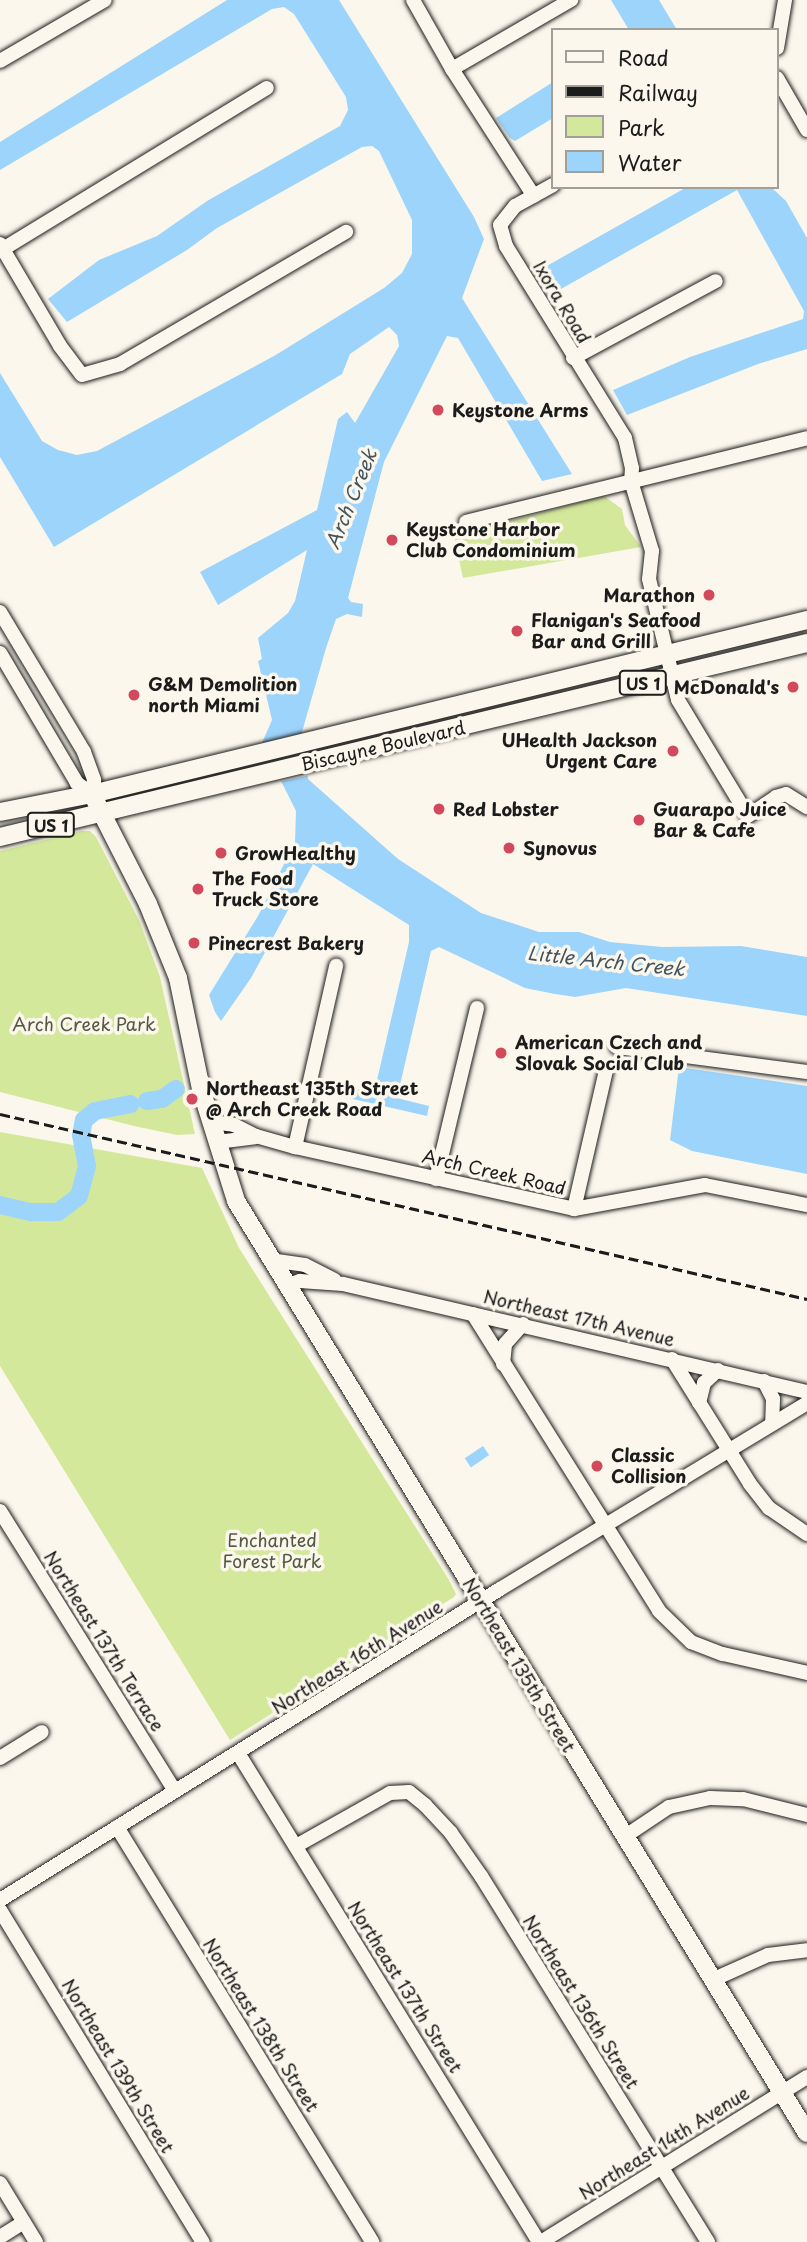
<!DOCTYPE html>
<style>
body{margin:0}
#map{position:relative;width:807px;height:2242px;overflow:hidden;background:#fbf7ec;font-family:"Playpen Sans",sans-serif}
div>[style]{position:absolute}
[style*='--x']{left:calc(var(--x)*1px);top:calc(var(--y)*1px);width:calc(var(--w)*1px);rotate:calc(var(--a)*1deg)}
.green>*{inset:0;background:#d4e89c}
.water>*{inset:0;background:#9dd4fc;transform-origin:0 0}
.pier>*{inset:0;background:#fbf7ec}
.river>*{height:18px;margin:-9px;padding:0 9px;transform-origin:9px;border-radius:9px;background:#9dd4fc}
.roads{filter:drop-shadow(0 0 2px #1c1c1c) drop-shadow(0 0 2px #1c1c1c)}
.minor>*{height:14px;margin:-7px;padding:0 7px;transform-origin:7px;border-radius:7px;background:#fbf7ec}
.major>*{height:18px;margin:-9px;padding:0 9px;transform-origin:9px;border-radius:9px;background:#fbf7ec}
.rail>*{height:2.5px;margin-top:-1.25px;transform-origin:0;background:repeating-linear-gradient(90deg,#1c1c1c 0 10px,transparent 0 15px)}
.dots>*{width:19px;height:19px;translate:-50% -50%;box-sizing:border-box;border:4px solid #fbf7ec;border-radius:50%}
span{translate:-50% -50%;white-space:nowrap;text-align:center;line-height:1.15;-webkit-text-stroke:7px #fbf7ec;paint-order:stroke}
.shield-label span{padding:2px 5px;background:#fbf7ec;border:2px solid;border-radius:5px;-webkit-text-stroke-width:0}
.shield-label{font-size:16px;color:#1c1c1c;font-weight:700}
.street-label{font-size:18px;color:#1c1c1c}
.poi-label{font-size:18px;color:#1c1c1c;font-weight:700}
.left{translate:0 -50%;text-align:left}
.right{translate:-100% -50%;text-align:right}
.park-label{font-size:18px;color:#535942}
.water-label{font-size:19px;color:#43535f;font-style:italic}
.legend{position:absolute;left:551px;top:28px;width:228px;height:161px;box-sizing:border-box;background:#fbf7ec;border:2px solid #a29f99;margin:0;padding:9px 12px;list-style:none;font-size:21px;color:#1c1c1c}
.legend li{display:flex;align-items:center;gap:14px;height:35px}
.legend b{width:35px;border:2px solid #a29f99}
</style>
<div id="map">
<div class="green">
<div style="clip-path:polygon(604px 496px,622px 509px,625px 525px,641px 547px,463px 578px,454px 536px)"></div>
<div style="clip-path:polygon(81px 831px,90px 831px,96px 837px,139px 920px,160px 977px,195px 1134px,177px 1135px,134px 1126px,0 1092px,0 851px)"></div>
<div style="clip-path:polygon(0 1132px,202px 1168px,239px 1248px,449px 1580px,456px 1594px,454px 1597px,230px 1740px,0 1366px)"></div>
</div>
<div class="water">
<div style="clip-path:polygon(227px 0,339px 0,474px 217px,484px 239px,462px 298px,572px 474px,542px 481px,458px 338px,447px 336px,384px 462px,348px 598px,351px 602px,363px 604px,362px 617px,347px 614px,336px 619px,326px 648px,302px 732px,308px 779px,398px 859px,481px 913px,539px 932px,579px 932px,610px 942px,662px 947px,741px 946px,807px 957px,807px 1016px,626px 988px,575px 997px,555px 994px,525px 988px,439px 947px,431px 951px,397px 1098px,429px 1106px,427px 1116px,331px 1094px,333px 1083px,374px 1093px,409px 942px,409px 925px,313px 864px,251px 978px,221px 1021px,215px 1012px,209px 995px,258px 916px,295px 842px,296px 811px,262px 743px,272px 720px,258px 661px,262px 659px,258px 638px,288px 613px,295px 601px,307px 550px,218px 605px,200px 572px,317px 510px,338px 419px,347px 412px,355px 423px,399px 346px,397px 335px,389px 327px,350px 354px,342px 374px,54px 547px,0 457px,0 373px,42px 441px,58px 450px,77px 455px,97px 451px,274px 356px,384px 288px,402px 273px,412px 254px,412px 220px,379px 151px,372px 146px,362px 147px,217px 228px,187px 250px,67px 322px,48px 299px,99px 260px,157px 236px,207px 201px,340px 126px,348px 110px,346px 97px,294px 14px,284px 7px,272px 9px,0 170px,0 142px)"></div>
<div style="clip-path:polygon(611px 0,659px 0,677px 30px,629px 30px)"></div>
<div style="clip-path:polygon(553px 82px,553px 118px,515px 141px,510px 138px,496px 118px)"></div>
<div style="clip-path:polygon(687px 187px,771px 187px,786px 201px,807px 238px,807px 349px,758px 364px,627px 415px,613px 390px,690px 357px,803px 319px,804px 311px,737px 190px,552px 294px,536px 272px)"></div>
<div style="clip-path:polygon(679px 1067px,807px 1086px,807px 1174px,692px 1151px,670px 1140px)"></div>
<div style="left:483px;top:1446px;width:11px;height:22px;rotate:56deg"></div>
</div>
<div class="pier">
<div style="clip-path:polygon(303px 733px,311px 775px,278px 782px,259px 744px)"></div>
</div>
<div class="river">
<div style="--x:147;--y:1101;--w:15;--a:-8"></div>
<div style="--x:162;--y:1099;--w:17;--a:-36"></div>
<div style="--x:0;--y:1205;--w:32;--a:13"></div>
<div style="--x:31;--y:1212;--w:27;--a:0"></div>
<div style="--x:58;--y:1212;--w:26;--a:-37"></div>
<div style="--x:79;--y:1196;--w:31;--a:-75"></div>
<div style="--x:87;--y:1166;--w:32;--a:-101"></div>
<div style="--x:81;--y:1135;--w:15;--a:-79"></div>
<div style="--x:84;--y:1120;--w:14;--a:-39"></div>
<div style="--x:95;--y:1111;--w:36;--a:-11"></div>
</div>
<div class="roads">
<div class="minor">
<div style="--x:413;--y:0;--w:79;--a:60.5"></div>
<div style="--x:452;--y:69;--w:151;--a:57.2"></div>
<div style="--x:777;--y:48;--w:49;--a:-80.5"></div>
<div style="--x:0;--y:61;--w:121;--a:-30.2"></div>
<div style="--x:452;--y:69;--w:138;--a:-30.1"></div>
<div style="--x:777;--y:78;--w:60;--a:60"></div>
<div style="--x:553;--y:185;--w:43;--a:151.1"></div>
<div style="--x:515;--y:206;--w:24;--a:128"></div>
<div style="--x:500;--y:225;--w:22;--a:74"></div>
<div style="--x:506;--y:246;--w:226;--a:58.2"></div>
<div style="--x:625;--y:438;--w:31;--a:77"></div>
<div style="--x:632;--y:468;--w:13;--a:94"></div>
<div style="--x:631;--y:481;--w:73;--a:73.3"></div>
<div style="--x:652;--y:551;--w:28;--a:96"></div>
<div style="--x:649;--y:579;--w:124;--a:76.5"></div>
<div style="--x:678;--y:700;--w:135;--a:58.9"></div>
<div style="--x:748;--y:816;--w:34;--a:-34"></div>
<div style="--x:776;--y:797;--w:10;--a:-17"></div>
<div style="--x:786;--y:794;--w:25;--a:32"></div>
<div style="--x:0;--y:244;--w:118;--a:59.5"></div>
<div style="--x:60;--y:346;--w:36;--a:53"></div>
<div style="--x:82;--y:375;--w:40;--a:-16"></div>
<div style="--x:120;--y:364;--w:262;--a:-30.3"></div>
<div style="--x:3;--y:249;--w:309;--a:-31.4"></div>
<div style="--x:573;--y:358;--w:162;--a:-28.3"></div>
<div style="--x:466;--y:522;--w:351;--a:-13.8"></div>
<div style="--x:0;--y:612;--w:163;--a:59"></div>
<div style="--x:84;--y:752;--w:30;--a:70"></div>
<div style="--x:94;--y:780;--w:14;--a:98"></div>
<div style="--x:92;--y:794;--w:19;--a:-144"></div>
<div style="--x:77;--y:783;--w:151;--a:-120.6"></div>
<div style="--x:617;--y:1047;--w:192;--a:7.5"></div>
<div style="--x:211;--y:1122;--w:23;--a:7"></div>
<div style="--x:234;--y:1125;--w:25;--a:27"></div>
<div style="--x:256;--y:1136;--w:41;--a:15.8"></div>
<div style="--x:295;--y:1147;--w:286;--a:12.5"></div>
<div style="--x:574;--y:1209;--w:133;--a:-10.4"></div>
<div style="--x:705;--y:1185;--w:104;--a:11.1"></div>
<div style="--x:217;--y:1142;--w:38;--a:-7"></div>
<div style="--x:295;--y:1147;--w:186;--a:-77.2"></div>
<div style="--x:436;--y:1179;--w:176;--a:-76.5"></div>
<div style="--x:574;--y:1209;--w:143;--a:-77"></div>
<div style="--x:270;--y:1260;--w:35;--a:8"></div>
<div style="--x:305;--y:1265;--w:33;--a:27"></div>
<div style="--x:286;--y:1286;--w:15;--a:-20"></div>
<div style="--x:300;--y:1281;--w:43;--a:4"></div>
<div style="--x:343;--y:1284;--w:476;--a:13.1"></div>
<div style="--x:473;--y:1314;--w:350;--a:57.9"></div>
<div style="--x:659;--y:1611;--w:45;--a:44.1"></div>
<div style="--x:691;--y:1642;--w:34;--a:21"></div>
<div style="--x:723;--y:1654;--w:86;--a:12.7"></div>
<div style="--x:672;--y:1359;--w:147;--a:58"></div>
<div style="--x:750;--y:1484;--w:31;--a:52"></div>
<div style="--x:769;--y:1508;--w:46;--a:34.4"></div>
<div style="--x:503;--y:1364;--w:20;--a:-84"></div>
<div style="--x:505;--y:1344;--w:27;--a:-48"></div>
<div style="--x:764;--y:1381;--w:20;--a:63"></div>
<div style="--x:773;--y:1399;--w:25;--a:92"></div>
<div style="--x:699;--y:1403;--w:21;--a:-76"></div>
<div style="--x:704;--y:1383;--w:19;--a:-43"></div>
<div style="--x:0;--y:1511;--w:330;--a:58"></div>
<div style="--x:238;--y:1753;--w:574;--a:58.39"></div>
<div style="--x:0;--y:1758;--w:49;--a:-31.8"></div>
<div style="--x:117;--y:1827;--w:487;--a:58.4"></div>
<div style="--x:624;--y:1837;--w:54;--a:-33.7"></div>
<div style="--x:669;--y:1807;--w:42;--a:-12.4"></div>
<div style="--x:710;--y:1798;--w:33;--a:2"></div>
<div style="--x:743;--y:1799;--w:66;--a:14"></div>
<div style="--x:296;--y:1846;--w:108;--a:-29.4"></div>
<div style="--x:390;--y:1793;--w:19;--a:-3"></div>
<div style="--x:409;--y:1792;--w:21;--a:39"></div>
<div style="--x:425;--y:1805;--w:38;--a:47"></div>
<div style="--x:451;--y:1833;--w:52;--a:55.1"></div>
<div style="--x:481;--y:1876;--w:431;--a:58.2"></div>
<div style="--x:0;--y:1900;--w:589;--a:-31.88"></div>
<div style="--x:500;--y:1589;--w:359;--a:-31.2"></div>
<div style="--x:0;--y:1910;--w:389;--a:58.6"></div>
<div style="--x:712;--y:1980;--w:61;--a:-24.1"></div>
<div style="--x:768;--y:1955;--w:39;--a:-7"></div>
<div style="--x:0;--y:2183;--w:69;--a:58.6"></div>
<div style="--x:0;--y:2237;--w:28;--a:-32"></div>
<div style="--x:541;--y:2242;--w:313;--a:-31.8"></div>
</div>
<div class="major">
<div style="--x:92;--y:794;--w:123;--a:63"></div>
<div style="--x:148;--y:904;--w:80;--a:67.9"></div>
<div style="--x:178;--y:978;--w:113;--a:78.3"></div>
<div style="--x:201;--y:1089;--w:117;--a:72.6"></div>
<div style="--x:236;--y:1201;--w:1093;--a:58.51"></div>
<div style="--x:0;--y:812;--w:94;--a:-11.1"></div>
<div style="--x:92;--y:794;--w:736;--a:-13.68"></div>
<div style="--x:0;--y:837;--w:830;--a:-13.52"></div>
</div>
</div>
<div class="rail">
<div style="--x:0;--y:1114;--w:828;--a:12.91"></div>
</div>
<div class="dots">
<div style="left:438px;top:410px;background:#d1495b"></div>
<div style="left:392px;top:540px;background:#d1495b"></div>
<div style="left:709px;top:595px;background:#d1495b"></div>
<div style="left:517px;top:631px;background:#d1495b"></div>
<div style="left:793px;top:687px;background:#d1495b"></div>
<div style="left:134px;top:695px;background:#d1495b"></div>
<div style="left:673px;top:751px;background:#d1495b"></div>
<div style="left:439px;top:809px;background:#d1495b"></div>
<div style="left:639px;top:820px;background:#d1495b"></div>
<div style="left:509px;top:848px;background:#d1495b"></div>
<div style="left:221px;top:853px;background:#d1495b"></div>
<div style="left:198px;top:889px;background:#d1495b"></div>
<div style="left:194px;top:943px;background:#d1495b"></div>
<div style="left:501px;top:1053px;background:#d1495b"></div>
<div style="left:192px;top:1099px;background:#d1495b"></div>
<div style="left:597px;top:1466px;background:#d1495b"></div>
</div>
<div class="shield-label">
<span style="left:643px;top:683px">US 1</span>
<span style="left:51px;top:825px">US 1</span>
</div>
<div class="street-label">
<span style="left:562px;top:302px;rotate:59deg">Ixora Road</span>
<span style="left:383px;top:746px;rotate:-13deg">Biscayne Boulevard</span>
<span style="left:494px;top:1172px;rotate:13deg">Arch Creek Road</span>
<span style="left:579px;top:1318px;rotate:13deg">Northeast 17th Avenue</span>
<span style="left:104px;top:1641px;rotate:58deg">Northeast 137th Terrace</span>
<span style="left:357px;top:1657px;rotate:-32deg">Northeast 16th Avenue</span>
<span style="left:519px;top:1665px;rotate:59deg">Northeast 135th Street</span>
<span style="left:405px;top:1987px;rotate:58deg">Northeast 137th Street</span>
<span style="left:581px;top:2002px;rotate:58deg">Northeast 136th Street</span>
<span style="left:261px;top:2025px;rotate:58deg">Northeast 138th Street</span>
<span style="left:118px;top:2066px;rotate:59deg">Northeast 139th Street</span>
<span style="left:664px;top:2143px;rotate:-32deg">Northeast 14th Avenue</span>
</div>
<div class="poi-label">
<span class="left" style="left:452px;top:410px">Keystone Arms</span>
<span class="left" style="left:406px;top:540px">Keystone Harbor<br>Club Condominium</span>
<span class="right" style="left:695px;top:595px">Marathon</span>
<span class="left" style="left:531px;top:631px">Flanigan's Seafood<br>Bar and Grill</span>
<span class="left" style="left:148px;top:695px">G&amp;M Demolition<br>north Miami</span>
<span class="right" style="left:779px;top:687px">McDonald's</span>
<span class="right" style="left:657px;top:751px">UHealth Jackson<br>Urgent Care</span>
<span class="left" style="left:453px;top:809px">Red Lobster</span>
<span class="left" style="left:653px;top:820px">Guarapo Juice<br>Bar &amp; Cafe</span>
<span class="left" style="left:523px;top:848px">Synovus</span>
<span class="left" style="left:235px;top:853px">GrowHealthy</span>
<span class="left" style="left:212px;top:889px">The Food<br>Truck Store</span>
<span class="left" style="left:208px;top:943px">Pinecrest Bakery</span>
<span class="left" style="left:515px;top:1053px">American Czech and<br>Slovak Social Club</span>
<span class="left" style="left:206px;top:1099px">Northeast 135th Street<br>@ Arch Creek Road</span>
<span class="left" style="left:611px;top:1466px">Classic<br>Collision</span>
</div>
<div class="park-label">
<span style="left:84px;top:1024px">Arch Creek Park</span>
<span style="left:272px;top:1551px">Enchanted<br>Forest Park</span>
</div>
<div class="water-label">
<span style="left:351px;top:499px;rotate:-68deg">Arch Creek</span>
<span style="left:606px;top:961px;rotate:6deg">Little Arch Creek</span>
</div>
<ul class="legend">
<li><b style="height:9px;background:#fbf7ec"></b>Road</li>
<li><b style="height:9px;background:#1c1c1c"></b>Railway</li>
<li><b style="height:19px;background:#d4e89c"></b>Park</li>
<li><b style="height:19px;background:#9dd4fc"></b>Water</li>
</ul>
</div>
